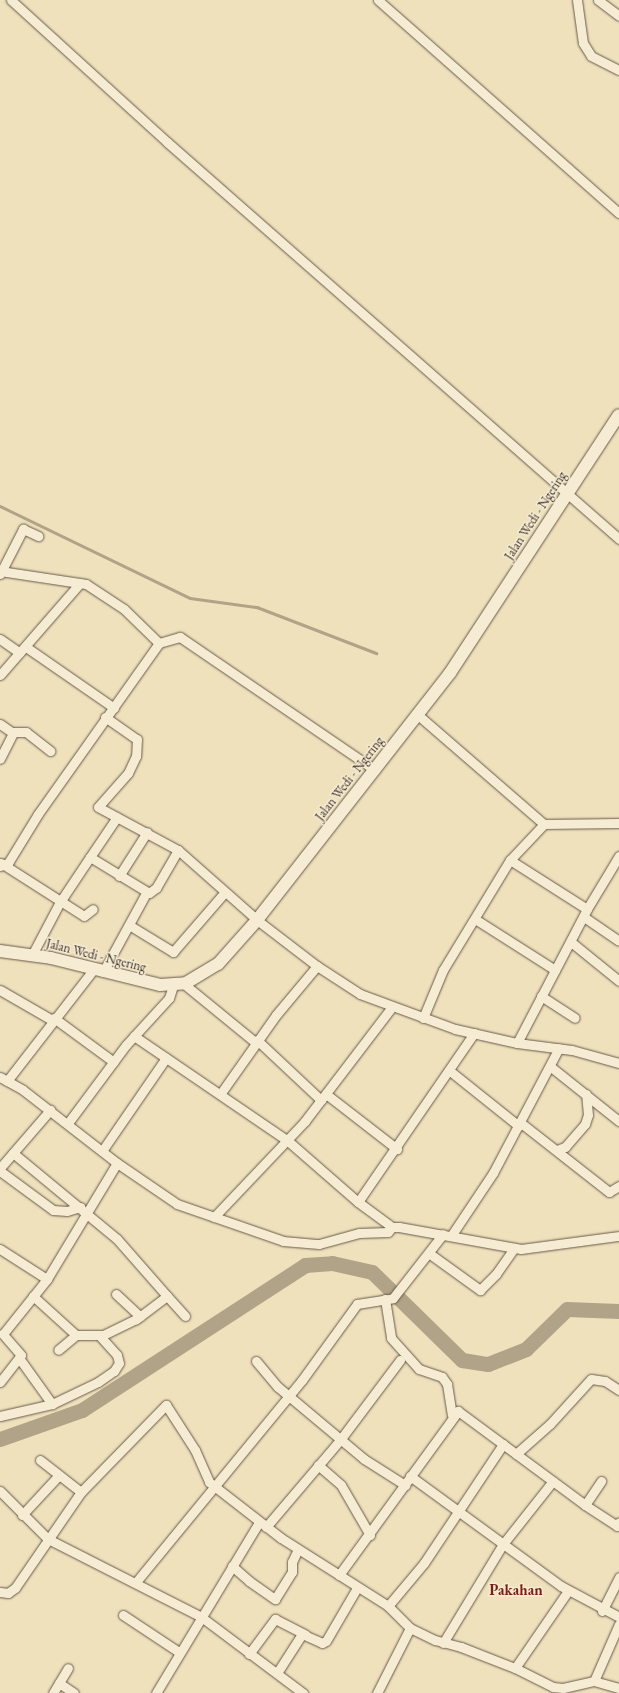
<!DOCTYPE html>
<style>
body{margin:0}
#map{position:relative;width:619px;height:1693px;overflow:hidden;background:#efe1bc;font-family:"EB Garamond",serif}
div>[style]{position:absolute}
[style*='--x']{left:calc(var(--x)*1px);top:calc(var(--y)*1px);width:calc(var(--w)*1px);rotate:calc(var(--a)*1deg)}
.stream>*{height:2.5px;margin:-1.25px;padding:0 1.25px;transform-origin:1.25px;border-radius:1.25px;background:#b1a388}
.river>*{height:15px;margin:-7.5px;padding:0 7.5px;transform-origin:7.5px;border-radius:7.5px;background:#b1a388}
.roads{filter:drop-shadow(0 0 1px #67594a) drop-shadow(0 0 1px #67594a)}
.street>*{height:9px;margin:-4.5px;padding:0 4.5px;transform-origin:4.5px;border-radius:4.5px;background:#f5ecd3}
.secondary>*{height:12px;margin:-6px;padding:0 6px;transform-origin:6px;border-radius:6px;background:#f5ecd3}
span{translate:-50% -50%;white-space:nowrap;text-align:center;line-height:1.15;-webkit-text-stroke:3px #f5ecd3;paint-order:stroke}
.street-label{font-size:13px;color:#3a2c24}
.quarter-label{font-size:15px;color:#7a1f14;font-weight:700}
</style>
<div id="map">
<div class="stream">
<div style="--x:0;--y:506;--w:211;--a:25.8"></div>
<div style="--x:190;--y:598;--w:68;--a:7.7"></div>
<div style="--x:257;--y:607;--w:128;--a:21.1"></div>
</div>
<div class="river">
<div style="--x:0;--y:1439;--w:87;--a:-19.5"></div>
<div style="--x:82;--y:1410;--w:266;--a:-33"></div>
<div style="--x:305;--y:1265;--w:27;--a:-4"></div>
<div style="--x:332;--y:1263;--w:41;--a:12.7"></div>
<div style="--x:372;--y:1272;--w:126;--a:44.4"></div>
<div style="--x:462;--y:1360;--w:26;--a:9"></div>
<div style="--x:488;--y:1364;--w:41;--a:-21.5"></div>
<div style="--x:526;--y:1349;--w:57;--a:-44.3"></div>
<div style="--x:567;--y:1309;--w:52;--a:2.2"></div>
</div>
<div class="roads">
<div class="street">
<div style="--x:11;--y:0;--w:211;--a:42.3"></div>
<div style="--x:167;--y:142;--w:602;--a:41.29"></div>
<div style="--x:378;--y:0;--w:322;--a:41.5"></div>
<div style="--x:577;--y:0;--w:43;--a:82.1"></div>
<div style="--x:583;--y:43;--w:15;--a:58"></div>
<div style="--x:591;--y:56;--w:31;--a:27"></div>
<div style="--x:598;--y:0;--w:26;--a:37"></div>
<div style="--x:0;--y:571;--w:87;--a:8.6"></div>
<div style="--x:86;--y:584;--w:45;--a:33.3"></div>
<div style="--x:124;--y:609;--w:49;--a:44.2"></div>
<div style="--x:0;--y:574;--w:51;--a:-62.9"></div>
<div style="--x:23;--y:529;--w:17;--a:25"></div>
<div style="--x:0;--y:639;--w:24;--a:35"></div>
<div style="--x:26;--y:647;--w:107;--a:34.7"></div>
<div style="--x:0;--y:675;--w:122;--a:-49"></div>
<div style="--x:418;--y:715;--w:167;--a:40.9"></div>
<div style="--x:544;--y:824;--w:75;--a:-0.8"></div>
<div style="--x:105;--y:717;--w:39;--a:35"></div>
<div style="--x:137;--y:739;--w:17;--a:93"></div>
<div style="--x:136;--y:756;--w:19;--a:115"></div>
<div style="--x:128;--y:773;--w:45;--a:131.4"></div>
<div style="--x:98;--y:807;--w:91;--a:28.3"></div>
<div style="--x:178;--y:850;--w:106;--a:41.5"></div>
<div style="--x:257;--y:920;--w:76;--a:37.5"></div>
<div style="--x:317;--y:966;--w:51;--a:33.1"></div>
<div style="--x:360;--y:994;--w:101;--a:20.2"></div>
<div style="--x:455;--y:1029;--w:64;--a:12.7"></div>
<div style="--x:517;--y:1043;--w:55;--a:7.3"></div>
<div style="--x:572;--y:1050;--w:49;--a:15.5"></div>
<div style="--x:0;--y:724;--w:16;--a:35"></div>
<div style="--x:13;--y:733;--w:29;--a:117"></div>
<div style="--x:12;--y:732;--w:14;--a:0"></div>
<div style="--x:26;--y:732;--w:31;--a:38"></div>
<div style="--x:90;--y:857;--w:48;--a:-56"></div>
<div style="--x:510;--y:860;--w:91;--a:32.5"></div>
<div style="--x:1;--y:863;--w:98;--a:32.6"></div>
<div style="--x:84;--y:916;--w:11;--a:-38"></div>
<div style="--x:0;--y:866;--w:9;--a:-21"></div>
<div style="--x:8;--y:863;--w:57;--a:-58.5"></div>
<div style="--x:38;--y:814;--w:209;--a:-54.7"></div>
<div style="--x:159;--y:643;--w:22;--a:-16"></div>
<div style="--x:180;--y:637;--w:236;--a:34.3"></div>
<div style="--x:119;--y:876;--w:52;--a:-57.5"></div>
<div style="--x:584;--y:917;--w:42;--a:34.4"></div>
<div style="--x:475;--y:919;--w:95;--a:32.5"></div>
<div style="--x:129;--y:925;--w:52;--a:31.5"></div>
<div style="--x:173;--y:952;--w:79;--a:-49.1"></div>
<div style="--x:571;--y:942;--w:62;--a:39.1"></div>
<div style="--x:32;--y:955;--w:60;--a:-62.2"></div>
<div style="--x:60;--y:902;--w:54;--a:-56.3"></div>
<div style="--x:90;--y:857;--w:69;--a:31.4"></div>
<div style="--x:149;--y:893;--w:9;--a:-36"></div>
<div style="--x:156;--y:888;--w:44;--a:-59.9"></div>
<div style="--x:103;--y:972;--w:90;--a:-61.4"></div>
<div style="--x:184;--y:984;--w:92;--a:39.2"></div>
<div style="--x:0;--y:990;--w:60;--a:30"></div>
<div style="--x:541;--y:996;--w:40;--a:32.9"></div>
<div style="--x:54;--y:1018;--w:74;--a:36.3"></div>
<div style="--x:423;--y:1018;--w:52;--a:-67.4"></div>
<div style="--x:443;--y:970;--w:129;--a:-58.7"></div>
<div style="--x:510;--y:860;--w:50;--a:-46.6"></div>
<div style="--x:134;--y:1036;--w:186;--a:34.3"></div>
<div style="--x:288;--y:1141;--w:93;--a:41.1"></div>
<div style="--x:358;--y:1202;--w:42;--a:36.3"></div>
<div style="--x:257;--y:1040;--w:88;--a:43.2"></div>
<div style="--x:517;--y:1043;--w:151;--a:-62.4"></div>
<div style="--x:587;--y:909;--w:62;--a:-58.9"></div>
<div style="--x:551;--y:1067;--w:87;--a:38.5"></div>
<div style="--x:450;--y:1071;--w:88;--a:38.6"></div>
<div style="--x:0;--y:1077;--w:26;--a:29"></div>
<div style="--x:23;--y:1090;--w:119;--a:37.8"></div>
<div style="--x:117;--y:1163;--w:73;--a:34.3"></div>
<div style="--x:177;--y:1204;--w:112;--a:19.2"></div>
<div style="--x:283;--y:1241;--w:36;--a:5"></div>
<div style="--x:319;--y:1244;--w:41;--a:-15.4"></div>
<div style="--x:359;--y:1233;--w:29;--a:-2"></div>
<div style="--x:388;--y:1232;--w:6;--a:-51"></div>
<div style="--x:392;--y:1227;--w:7;--a:0"></div>
<div style="--x:399;--y:1227;--w:124;--a:10.2"></div>
<div style="--x:521;--y:1249;--w:99;--a:-7.6"></div>
<div style="--x:7;--y:1081;--w:142;--a:-52.2"></div>
<div style="--x:221;--y:1093;--w:95;--a:-54.8"></div>
<div style="--x:276;--y:1015;--w:64;--a:-50.1"></div>
<div style="--x:326;--y:1094;--w:90;--a:37.8"></div>
<div style="--x:68;--y:1123;--w:97;--a:-53.4"></div>
<div style="--x:126;--y:1045;--w:64;--a:-47.5"></div>
<div style="--x:169;--y:998;--w:13;--a:-72"></div>
<div style="--x:521;--y:1123;--w:112;--a:38.1"></div>
<div style="--x:609;--y:1192;--w:12;--a:-31"></div>
<div style="--x:557;--y:1150;--w:9;--a:-21"></div>
<div style="--x:565;--y:1147;--w:30;--a:-49"></div>
<div style="--x:585;--y:1124;--w:9;--a:-72"></div>
<div style="--x:588;--y:1115;--w:21;--a:-95"></div>
<div style="--x:102;--y:1151;--w:113;--a:-55.5"></div>
<div style="--x:13;--y:1153;--w:135;--a:39.6"></div>
<div style="--x:117;--y:1239;--w:76;--a:48.7"></div>
<div style="--x:167;--y:1296;--w:39;--a:143"></div>
<div style="--x:136;--y:1319;--w:37;--a:154"></div>
<div style="--x:103;--y:1335;--w:27;--a:180"></div>
<div style="--x:76;--y:1335;--w:23;--a:140"></div>
<div style="--x:0;--y:1168;--w:77;--a:-49.2"></div>
<div style="--x:0;--y:1171;--w:66;--a:36.3"></div>
<div style="--x:53;--y:1210;--w:14;--a:4"></div>
<div style="--x:67;--y:1211;--w:14;--a:-17"></div>
<div style="--x:358;--y:1202;--w:205;--a:-55.5"></div>
<div style="--x:214;--y:1217;--w:132;--a:-46.5"></div>
<div style="--x:305;--y:1121;--w:142;--a:-52.7"></div>
<div style="--x:451;--y:1236;--w:76;--a:-56.3"></div>
<div style="--x:493;--y:1173;--w:141;--a:-62.2"></div>
<div style="--x:0;--y:1249;--w:56;--a:32.6"></div>
<div style="--x:430;--y:1254;--w:62;--a:35.8"></div>
<div style="--x:480;--y:1290;--w:23;--a:-45"></div>
<div style="--x:496;--y:1274;--w:32;--a:-55"></div>
<div style="--x:116;--y:1294;--w:33;--a:43"></div>
<div style="--x:33;--y:1296;--w:58;--a:42.2"></div>
<div style="--x:167;--y:1296;--w:27;--a:48"></div>
<div style="--x:385;--y:1299;--w:39;--a:81"></div>
<div style="--x:391;--y:1338;--w:42;--a:47.9"></div>
<div style="--x:419;--y:1369;--w:24;--a:19"></div>
<div style="--x:442;--y:1377;--w:9;--a:54"></div>
<div style="--x:447;--y:1384;--w:31;--a:81"></div>
<div style="--x:19;--y:1358;--w:57;--a:54.3"></div>
<div style="--x:256;--y:1361;--w:34;--a:50"></div>
<div style="--x:278;--y:1387;--w:112;--a:39.9"></div>
<div style="--x:364;--y:1459;--w:49;--a:32.4"></div>
<div style="--x:0;--y:1382;--w:34;--a:-52"></div>
<div style="--x:21;--y:1355;--w:28;--a:-131"></div>
<div style="--x:3;--y:1334;--w:70;--a:-51.3"></div>
<div style="--x:47;--y:1279;--w:135;--a:-58.9"></div>
<div style="--x:0;--y:1416;--w:53;--a:-13"></div>
<div style="--x:52;--y:1404;--w:51;--a:-25.6"></div>
<div style="--x:98;--y:1382;--w:19;--a:-35"></div>
<div style="--x:114;--y:1371;--w:9;--a:-58"></div>
<div style="--x:119;--y:1363;--w:8;--a:-104"></div>
<div style="--x:117;--y:1355;--w:27;--a:-132"></div>
<div style="--x:516;--y:1454;--w:45;--a:-41.4"></div>
<div style="--x:550;--y:1424;--w:61;--a:-47.7"></div>
<div style="--x:591;--y:1379;--w:14;--a:8"></div>
<div style="--x:605;--y:1381;--w:17;--a:33"></div>
<div style="--x:40;--y:1460;--w:52;--a:38"></div>
<div style="--x:318;--y:1465;--w:30;--a:41"></div>
<div style="--x:341;--y:1485;--w:58;--a:59.9"></div>
<div style="--x:410;--y:1476;--w:187;--a:36.1"></div>
<div style="--x:561;--y:1586;--w:66;--a:28.1"></div>
<div style="--x:0;--y:1491;--w:68;--a:45"></div>
<div style="--x:48;--y:1539;--w:170;--a:26.9"></div>
<div style="--x:200;--y:1616;--w:129;--a:36.8"></div>
<div style="--x:585;--y:1505;--w:29;--a:-56"></div>
<div style="--x:22;--y:1515;--w:54;--a:-47.2"></div>
<div style="--x:266;--y:1527;--w:114;--a:-49.6"></div>
<div style="--x:340;--y:1440;--w:100;--a:-53.1"></div>
<div style="--x:232;--y:1566;--w:23;--a:41"></div>
<div style="--x:249;--y:1581;--w:32;--a:35"></div>
<div style="--x:275;--y:1599;--w:32;--a:-58"></div>
<div style="--x:292;--y:1572;--w:10;--a:-90"></div>
<div style="--x:292;--y:1562;--w:14;--a:-65"></div>
<div style="--x:339;--y:1575;--w:203;--a:-54"></div>
<div style="--x:458;--y:1411;--w:158;--a:36.5"></div>
<div style="--x:585;--y:1505;--w:38;--a:33"></div>
<div style="--x:617;--y:1526;--w:4;--a:-63"></div>
<div style="--x:136;--y:1582;--w:261;--a:-50.6"></div>
<div style="--x:302;--y:1380;--w:94;--a:-54.1"></div>
<div style="--x:357;--y:1304;--w:36;--a:-9"></div>
<div style="--x:393;--y:1298;--w:81;--a:-52"></div>
<div style="--x:0;--y:1592;--w:8;--a:7"></div>
<div style="--x:8;--y:1593;--w:9;--a:-36"></div>
<div style="--x:15;--y:1588;--w:116;--a:-55.5"></div>
<div style="--x:81;--y:1492;--w:122;--a:-45.7"></div>
<div style="--x:166;--y:1405;--w:54;--a:57.2"></div>
<div style="--x:195;--y:1450;--w:35;--a:66"></div>
<div style="--x:209;--y:1482;--w:91;--a:37.9"></div>
<div style="--x:281;--y:1538;--w:127;--a:32.4"></div>
<div style="--x:388;--y:1606;--w:31;--a:45"></div>
<div style="--x:410;--y:1628;--w:28;--a:26"></div>
<div style="--x:435;--y:1640;--w:27;--a:15"></div>
<div style="--x:461;--y:1647;--w:58;--a:21.3"></div>
<div style="--x:515;--y:1668;--w:42;--a:26.6"></div>
<div style="--x:553;--y:1687;--w:10;--a:6"></div>
<div style="--x:563;--y:1688;--w:32;--a:-13"></div>
<div style="--x:594;--y:1681;--w:26;--a:16"></div>
<div style="--x:388;--y:1606;--w:56;--a:-50.1"></div>
<div style="--x:424;--y:1563;--w:143;--a:-56.4"></div>
<div style="--x:602;--y:1611;--w:38;--a:-63"></div>
<div style="--x:123;--y:1615;--w:67;--a:33.5"></div>
<div style="--x:443;--y:1643;--w:116;--a:-58.8"></div>
<div style="--x:503;--y:1544;--w:80;--a:-51.6"></div>
<div style="--x:249;--y:1654;--w:44;--a:-53.4"></div>
<div style="--x:275;--y:1619;--w:34;--a:27"></div>
<div style="--x:515;--y:1668;--w:93;--a:-55.5"></div>
<div style="--x:277;--y:1673;--w:46;--a:-57.3"></div>
<div style="--x:302;--y:1634;--w:22;--a:24"></div>
<div style="--x:322;--y:1643;--w:4;--a:-27"></div>
<div style="--x:326;--y:1641;--w:61;--a:-59.7"></div>
<div style="--x:594;--y:1681;--w:62;--a:-66.3"></div>
<div style="--x:59;--y:1683;--w:18;--a:34"></div>
<div style="--x:53;--y:1693;--w:29;--a:-59"></div>
<div style="--x:156;--y:1693;--w:200;--a:-58.9"></div>
<div style="--x:377;--y:1693;--w:73;--a:-63.1"></div>
</div>
<div class="secondary">
<div style="--x:0;--y:951;--w:51;--a:7.8"></div>
<div style="--x:51;--y:958;--w:112;--a:13.9"></div>
<div style="--x:160;--y:985;--w:26;--a:-4"></div>
<div style="--x:186;--y:983;--w:37;--a:-31"></div>
<div style="--x:218;--y:964;--w:59;--a:-48.4"></div>
<div style="--x:257;--y:920;--w:313;--a:-52"></div>
<div style="--x:450;--y:673;--w:308;--a:-56.8"></div>
</div>
</div>
<div class="street-label">
<span style="left:536px;top:516px;rotate:-57deg">Jalan Wedi - Ngering</span>
<span style="left:350px;top:779px;rotate:-52deg">Jalan Wedi - Ngering</span>
<span style="left:96px;top:956px;rotate:14deg">Jalan Wedi - Ngering</span>
</div>
<div class="quarter-label">
<span style="left:516px;top:1590px">Pakahan</span>
</div>
</div>
